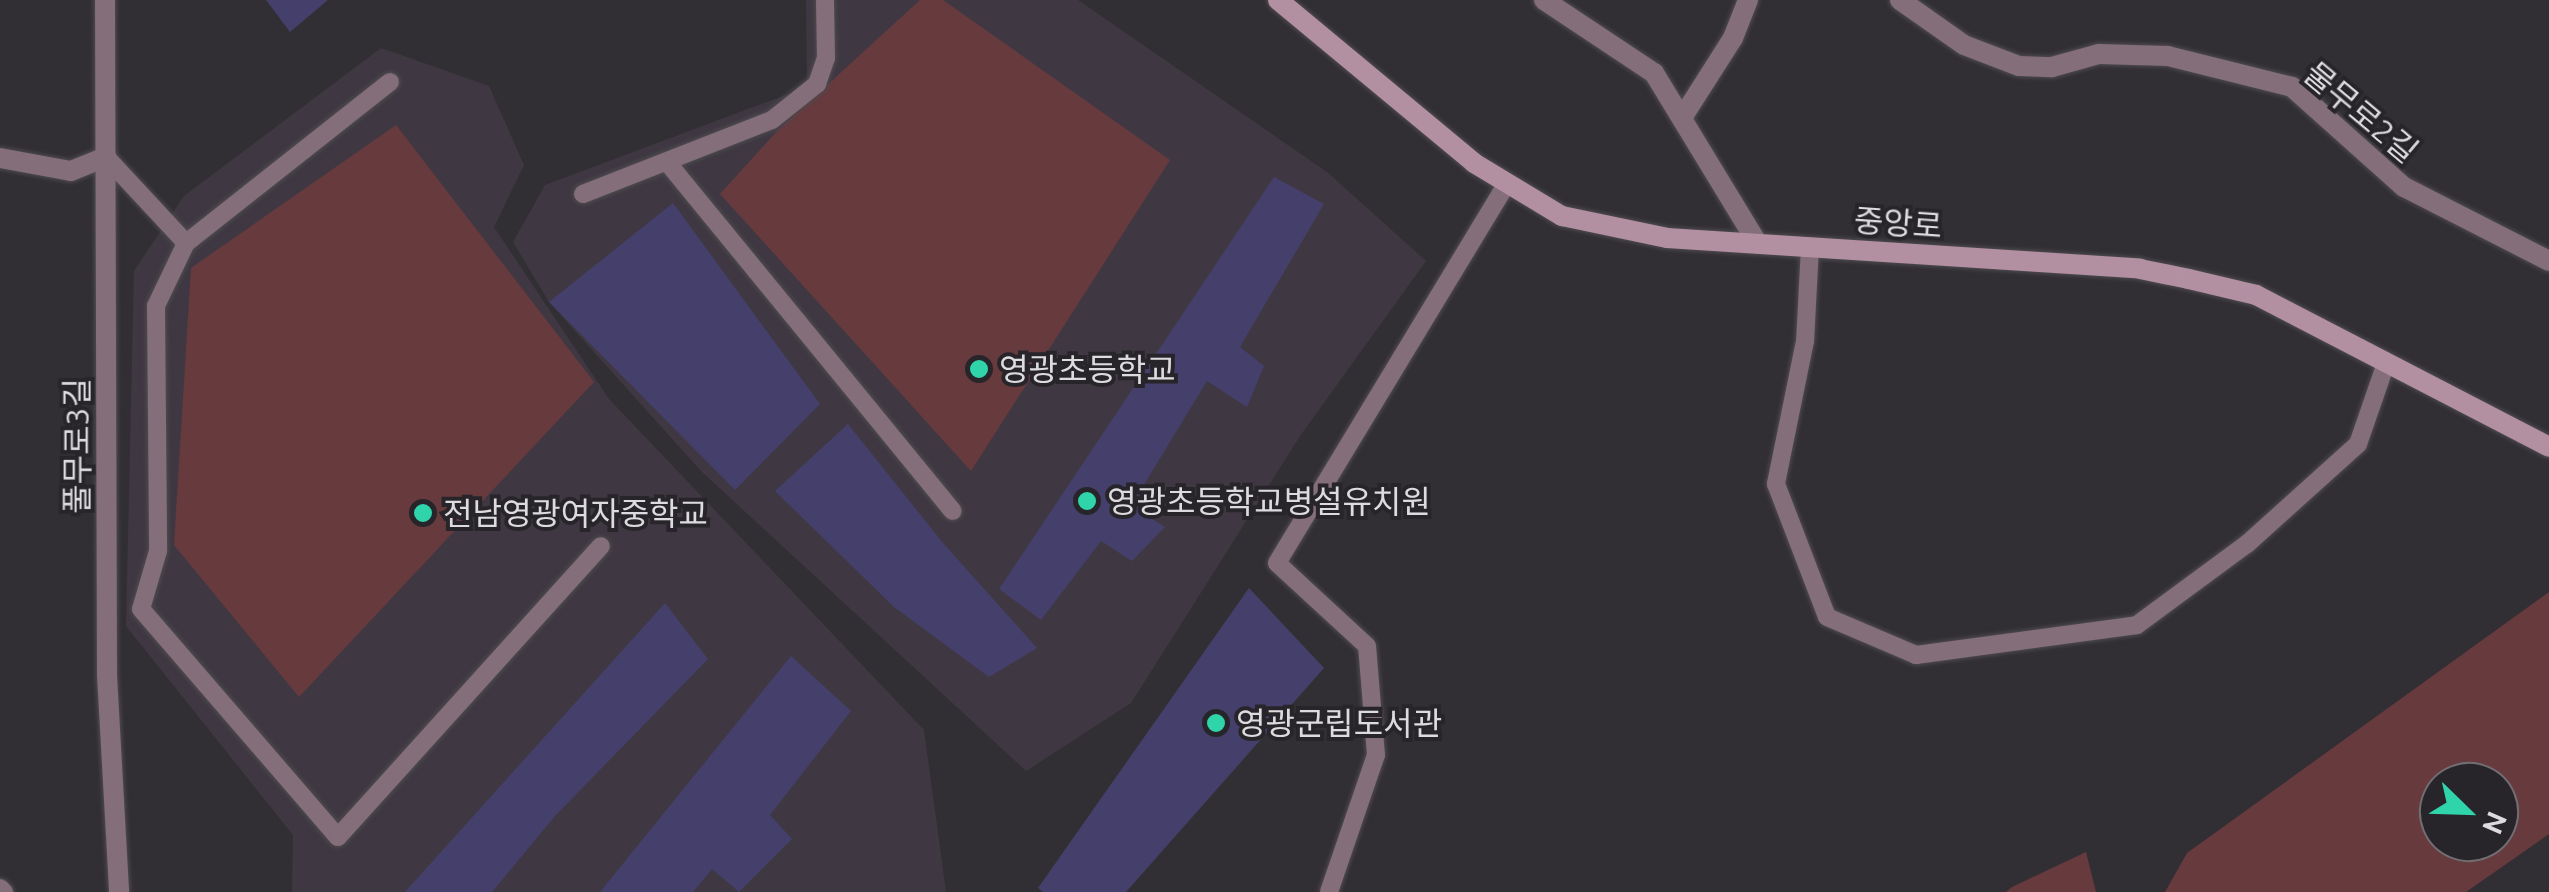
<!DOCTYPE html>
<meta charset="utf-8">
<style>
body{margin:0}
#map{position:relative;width:2549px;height:892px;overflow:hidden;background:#322f34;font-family:Ubuntu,"Noto Sans KR",sans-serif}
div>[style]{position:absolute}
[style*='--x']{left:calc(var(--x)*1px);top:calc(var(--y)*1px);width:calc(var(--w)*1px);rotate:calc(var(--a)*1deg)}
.built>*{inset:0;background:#3f3842}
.green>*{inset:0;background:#673a3e}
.building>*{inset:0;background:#44406b}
.roads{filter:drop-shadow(0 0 2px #4e4b4f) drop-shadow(0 0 2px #4e4b4f)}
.lane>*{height:18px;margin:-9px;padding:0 9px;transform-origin:9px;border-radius:9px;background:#836e79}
.street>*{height:20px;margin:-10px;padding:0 10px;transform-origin:10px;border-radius:10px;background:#836e79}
.secondary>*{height:20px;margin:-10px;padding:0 10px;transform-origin:10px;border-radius:10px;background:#b290a2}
.dots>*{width:28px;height:28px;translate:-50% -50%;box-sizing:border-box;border:5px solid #28252a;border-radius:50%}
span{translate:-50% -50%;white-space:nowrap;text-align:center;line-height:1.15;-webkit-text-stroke:8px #28252a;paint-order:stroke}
.street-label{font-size:32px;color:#dedbdf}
.poi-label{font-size:32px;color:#dedbdf}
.left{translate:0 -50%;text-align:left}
.north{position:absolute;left:2419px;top:762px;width:100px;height:100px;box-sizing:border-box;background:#28252a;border:2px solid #716e72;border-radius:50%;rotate:113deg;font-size:28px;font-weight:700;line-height:40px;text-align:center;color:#dedbdf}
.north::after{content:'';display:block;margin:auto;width:35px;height:45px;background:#30d4aa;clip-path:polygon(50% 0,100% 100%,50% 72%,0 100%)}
</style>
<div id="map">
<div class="built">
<div style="clip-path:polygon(806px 0,1078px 0,1327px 172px,1426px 261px,1300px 436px,1131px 703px,1026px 771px,701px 471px,549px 302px,513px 242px,545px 185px,807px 87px)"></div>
<div style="clip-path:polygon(381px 48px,489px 86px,524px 165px,494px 227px,609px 399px,924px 730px,946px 892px,292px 892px,293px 835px,126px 626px,134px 271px,184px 196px)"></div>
</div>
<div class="green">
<div style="clip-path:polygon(920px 0,943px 0,1170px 160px,971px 471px,720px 194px,778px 130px)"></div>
<div style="clip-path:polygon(396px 125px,594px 382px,299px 697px,174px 545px,191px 268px)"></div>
<div style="clip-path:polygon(evenodd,2549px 592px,2549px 834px,2466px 892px,2165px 892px,2187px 853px,2549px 592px,2439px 782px,2499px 782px,2499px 842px,2439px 842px,2439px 782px)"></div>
<div style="clip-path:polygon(2086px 852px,2096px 892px,2006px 892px,2012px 887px)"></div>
</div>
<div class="building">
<div style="clip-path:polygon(266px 0,328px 0,290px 32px)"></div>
<div style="clip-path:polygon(1274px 177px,1324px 204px,1240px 347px,1264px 366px,1247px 407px,1207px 381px,1131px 506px,1165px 527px,1132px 561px,1101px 541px,1041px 620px,999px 589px)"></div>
<div style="clip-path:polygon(673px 203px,820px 404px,735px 490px,549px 302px)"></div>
<div style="clip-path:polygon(848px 424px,943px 543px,1037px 648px,989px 677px,894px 607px,775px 491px)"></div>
<div style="clip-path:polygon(1249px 588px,1324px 668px,1126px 892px,1043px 892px,1038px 888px)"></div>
<div style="clip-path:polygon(665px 603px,708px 659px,555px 816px,492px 892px,405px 892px)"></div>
<div style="clip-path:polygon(791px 656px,851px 711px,770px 815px,792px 839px,739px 892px,712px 869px,693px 892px,600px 892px)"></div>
</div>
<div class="roads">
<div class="lane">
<div style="--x:390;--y:82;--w:260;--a:141.7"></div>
<div style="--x:186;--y:243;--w:70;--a:115.5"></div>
<div style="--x:156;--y:306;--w:245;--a:89.5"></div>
<div style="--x:158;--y:551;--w:60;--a:106.3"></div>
<div style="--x:141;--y:609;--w:301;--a:49.2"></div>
<div style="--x:338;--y:837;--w:392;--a:-47.9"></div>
<div style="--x:106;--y:157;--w:117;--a:47.1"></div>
<div style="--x:667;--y:162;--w:451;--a:50.7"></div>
<div style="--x:583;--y:194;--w:203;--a:-21.4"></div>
<div style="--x:772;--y:120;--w:58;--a:-38.7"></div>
<div style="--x:817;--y:84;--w:28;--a:-71"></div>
<div style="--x:826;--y:58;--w:58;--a:-91"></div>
<div style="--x:1810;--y:247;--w:94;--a:93"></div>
<div style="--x:1805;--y:341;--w:146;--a:101.5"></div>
<div style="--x:1776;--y:484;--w:142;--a:69"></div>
<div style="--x:1827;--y:617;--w:97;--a:23.1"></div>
<div style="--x:1916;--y:655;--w:223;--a:-7.7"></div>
<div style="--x:2137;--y:625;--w:137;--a:-36.4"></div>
<div style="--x:2247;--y:544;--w:149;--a:-42"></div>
<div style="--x:2358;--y:444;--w:86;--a:-70.9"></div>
<div style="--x:0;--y:888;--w:6;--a:45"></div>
<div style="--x:1329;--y:892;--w:145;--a:-71.1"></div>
<div style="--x:1376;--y:755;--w:109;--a:-94.7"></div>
<div style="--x:1367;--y:646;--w:122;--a:-137.3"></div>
<div style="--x:1277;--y:563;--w:444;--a:-58.8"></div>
</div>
<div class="street">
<div style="--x:105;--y:0;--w:675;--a:89.83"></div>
<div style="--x:107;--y:675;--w:217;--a:86.8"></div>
<div style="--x:1544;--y:0;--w:132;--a:33.6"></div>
<div style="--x:1654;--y:73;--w:200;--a:58.7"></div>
<div style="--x:1900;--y:0;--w:78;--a:35.1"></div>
<div style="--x:1964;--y:45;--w:59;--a:20.9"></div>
<div style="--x:2019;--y:66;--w:33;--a:2"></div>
<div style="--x:2052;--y:67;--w:49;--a:-15.5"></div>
<div style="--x:2099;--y:54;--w:69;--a:1.7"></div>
<div style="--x:2168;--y:56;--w:128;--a:14"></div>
<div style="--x:2292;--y:87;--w:150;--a:41.8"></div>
<div style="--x:2404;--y:187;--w:163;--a:27"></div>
<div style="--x:1682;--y:118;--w:95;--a:-57.5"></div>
<div style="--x:1733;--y:38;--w:41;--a:-68.5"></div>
<div style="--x:0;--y:158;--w:72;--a:10.4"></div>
<div style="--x:71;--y:171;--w:38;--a:-22"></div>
</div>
<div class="secondary">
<div style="--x:1278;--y:0;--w:255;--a:39.7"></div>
<div style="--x:1474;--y:163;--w:103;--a:31.1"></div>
<div style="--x:1562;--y:216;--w:107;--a:11.8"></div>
<div style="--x:1667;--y:238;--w:474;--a:3.7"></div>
<div style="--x:2140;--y:269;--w:50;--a:11.5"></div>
<div style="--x:2189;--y:279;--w:69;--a:13.4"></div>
<div style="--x:2256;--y:295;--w:330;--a:27.4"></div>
</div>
</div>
<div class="dots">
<div style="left:979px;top:369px;background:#30d4aa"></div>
<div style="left:1087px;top:501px;background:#30d4aa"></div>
<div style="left:423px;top:513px;background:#30d4aa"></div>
<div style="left:1216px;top:723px;background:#30d4aa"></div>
</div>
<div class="street-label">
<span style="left:2361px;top:112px;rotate:40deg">물무로2길</span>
<span style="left:1898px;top:223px;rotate:4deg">중앙로</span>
<span style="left:77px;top:446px;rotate:-90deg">풀무로3길</span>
</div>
<div class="poi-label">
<span class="left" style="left:999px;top:369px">영광초등학교</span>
<span class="left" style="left:1107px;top:501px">영광초등학교병설유치원</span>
<span class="left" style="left:443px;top:513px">전남영광여자중학교</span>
<span class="left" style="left:1236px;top:723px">영광군립도서관</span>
</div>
<div class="north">N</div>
</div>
